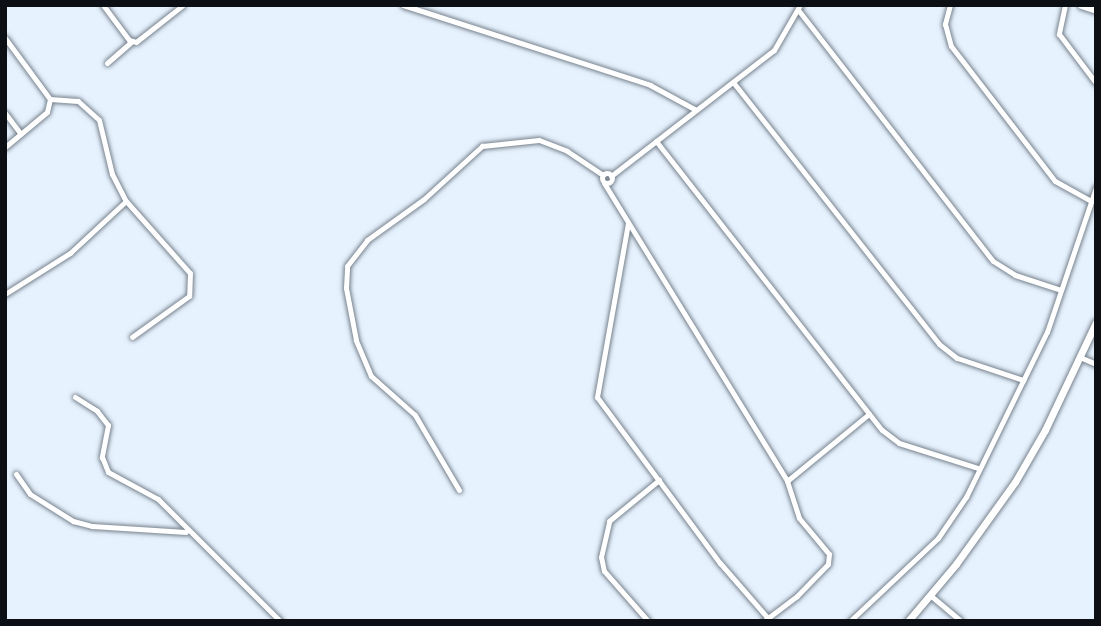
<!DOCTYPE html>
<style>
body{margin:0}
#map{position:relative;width:1101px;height:626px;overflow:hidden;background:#e6f2fe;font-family:"Open Sans",sans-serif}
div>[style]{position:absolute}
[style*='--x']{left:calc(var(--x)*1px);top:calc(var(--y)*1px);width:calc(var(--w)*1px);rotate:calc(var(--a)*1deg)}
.roads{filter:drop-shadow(0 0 2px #77828d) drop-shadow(0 0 2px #77828d)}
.street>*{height:5px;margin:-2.5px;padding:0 2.5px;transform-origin:2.5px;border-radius:2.5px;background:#fff}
.street>.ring{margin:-2.5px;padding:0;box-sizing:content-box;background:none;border:5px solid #fff;border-radius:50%}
.secondary>*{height:7px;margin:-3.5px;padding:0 3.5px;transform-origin:3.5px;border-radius:3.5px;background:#fff}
span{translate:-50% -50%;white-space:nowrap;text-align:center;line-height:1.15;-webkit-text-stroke:7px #fdfdfd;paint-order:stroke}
.frame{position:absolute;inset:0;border:7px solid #0c1014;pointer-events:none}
</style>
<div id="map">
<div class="roads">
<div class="street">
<div style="--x:103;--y:5;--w:44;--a:53.4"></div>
<div style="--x:129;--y:40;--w:7;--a:16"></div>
<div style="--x:136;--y:42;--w:60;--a:-38.2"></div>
<div style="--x:403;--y:5;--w:260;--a:17.9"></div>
<div style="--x:650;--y:85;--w:52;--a:28.5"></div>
<div style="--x:950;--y:5;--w:20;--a:105"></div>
<div style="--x:945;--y:24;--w:23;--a:75"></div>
<div style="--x:951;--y:46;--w:170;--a:52.4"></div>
<div style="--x:1055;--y:181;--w:41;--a:29.1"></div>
<div style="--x:1065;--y:5;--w:30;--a:102"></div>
<div style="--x:1059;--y:34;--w:61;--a:52.9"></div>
<div style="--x:799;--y:11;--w:316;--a:52.2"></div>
<div style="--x:993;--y:261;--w:26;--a:32"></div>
<div style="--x:1015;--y:275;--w:48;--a:18.1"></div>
<div style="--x:5;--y:38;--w:76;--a:53.6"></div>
<div style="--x:50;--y:99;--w:13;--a:103"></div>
<div style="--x:47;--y:112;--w:55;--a:140.2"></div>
<div style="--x:107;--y:63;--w:32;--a:-41"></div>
<div style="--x:733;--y:82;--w:333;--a:51.8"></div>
<div style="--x:939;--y:344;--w:23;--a:38"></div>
<div style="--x:957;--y:358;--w:70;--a:18.4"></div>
<div style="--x:50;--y:99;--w:28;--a:4"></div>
<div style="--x:78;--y:101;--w:28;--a:42"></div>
<div style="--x:99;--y:120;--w:56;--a:76.5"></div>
<div style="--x:112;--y:174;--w:30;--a:63"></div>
<div style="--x:126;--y:201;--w:96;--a:48.4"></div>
<div style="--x:190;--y:273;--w:23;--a:92"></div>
<div style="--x:189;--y:296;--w:70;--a:144.3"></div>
<div style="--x:5;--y:113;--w:26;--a:53"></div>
<div style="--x:656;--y:141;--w:367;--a:52"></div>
<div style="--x:882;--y:430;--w:21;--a:37"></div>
<div style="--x:899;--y:443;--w:83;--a:17.6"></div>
<div class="ring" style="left:602px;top:173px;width:5px;height:5px"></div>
<div style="--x:611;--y:176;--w:206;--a:-37.7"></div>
<div style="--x:774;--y:50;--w:52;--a:-60"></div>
<div style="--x:604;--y:183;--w:350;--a:58.4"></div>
<div style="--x:787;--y:481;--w:39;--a:72"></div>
<div style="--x:799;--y:518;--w:47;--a:50.2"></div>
<div style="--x:829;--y:554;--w:10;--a:96"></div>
<div style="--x:828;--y:564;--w:45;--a:134.1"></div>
<div style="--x:797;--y:596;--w:41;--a:142.9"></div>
<div style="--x:628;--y:223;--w:177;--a:100.1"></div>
<div style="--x:597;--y:397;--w:207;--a:53.5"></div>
<div style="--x:720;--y:563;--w:72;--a:49"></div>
<div style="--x:5;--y:294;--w:77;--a:-32.2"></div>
<div style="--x:70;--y:253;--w:76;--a:-42.9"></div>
<div style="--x:1082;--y:358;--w:15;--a:23"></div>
<div style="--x:75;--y:397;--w:26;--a:32"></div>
<div style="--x:97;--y:411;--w:18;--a:52"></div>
<div style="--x:108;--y:425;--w:33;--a:101"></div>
<div style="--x:102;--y:457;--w:16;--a:68"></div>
<div style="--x:108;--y:472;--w:57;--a:28.4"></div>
<div style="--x:158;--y:499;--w:173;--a:45"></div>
<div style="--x:16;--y:474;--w:24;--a:55"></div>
<div style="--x:30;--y:494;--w:51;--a:32.1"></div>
<div style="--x:73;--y:521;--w:20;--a:15"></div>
<div style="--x:92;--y:526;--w:94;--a:3.7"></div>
<div style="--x:787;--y:481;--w:106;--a:-39.3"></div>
<div style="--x:459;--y:490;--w:87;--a:-120.4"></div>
<div style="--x:415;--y:415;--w:59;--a:-138.4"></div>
<div style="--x:371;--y:376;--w:39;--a:-113"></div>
<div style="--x:356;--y:340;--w:53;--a:-100.9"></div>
<div style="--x:346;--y:288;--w:22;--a:-87"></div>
<div style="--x:347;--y:266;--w:33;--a:-52"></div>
<div style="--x:367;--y:240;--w:70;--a:-35.7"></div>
<div style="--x:424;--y:199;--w:79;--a:-42.4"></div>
<div style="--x:482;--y:146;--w:57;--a:-6"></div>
<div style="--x:539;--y:140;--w:30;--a:21"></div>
<div style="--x:567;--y:151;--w:43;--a:33.7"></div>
<div style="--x:930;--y:595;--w:40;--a:40"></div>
<div style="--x:648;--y:621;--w:67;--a:-131.3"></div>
<div style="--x:604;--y:571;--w:14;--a:-102"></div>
<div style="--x:601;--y:557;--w:37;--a:-77"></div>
<div style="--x:609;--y:521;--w:65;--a:-39.4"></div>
<div style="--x:850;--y:621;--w:121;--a:-43.3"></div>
<div style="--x:938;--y:538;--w:50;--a:-55.7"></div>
<div style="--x:966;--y:497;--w:184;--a:-63.9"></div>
<div style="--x:1047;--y:332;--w:153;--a:-71.3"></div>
</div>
<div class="secondary">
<div style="--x:1081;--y:5;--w:16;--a:18"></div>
<div style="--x:908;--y:621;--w:75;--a:-49.9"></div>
<div style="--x:956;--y:564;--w:101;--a:-54.3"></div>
<div style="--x:1015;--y:482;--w:60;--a:-60"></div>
<div style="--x:1045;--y:430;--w:119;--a:-64.7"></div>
</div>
</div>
<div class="frame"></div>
</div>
